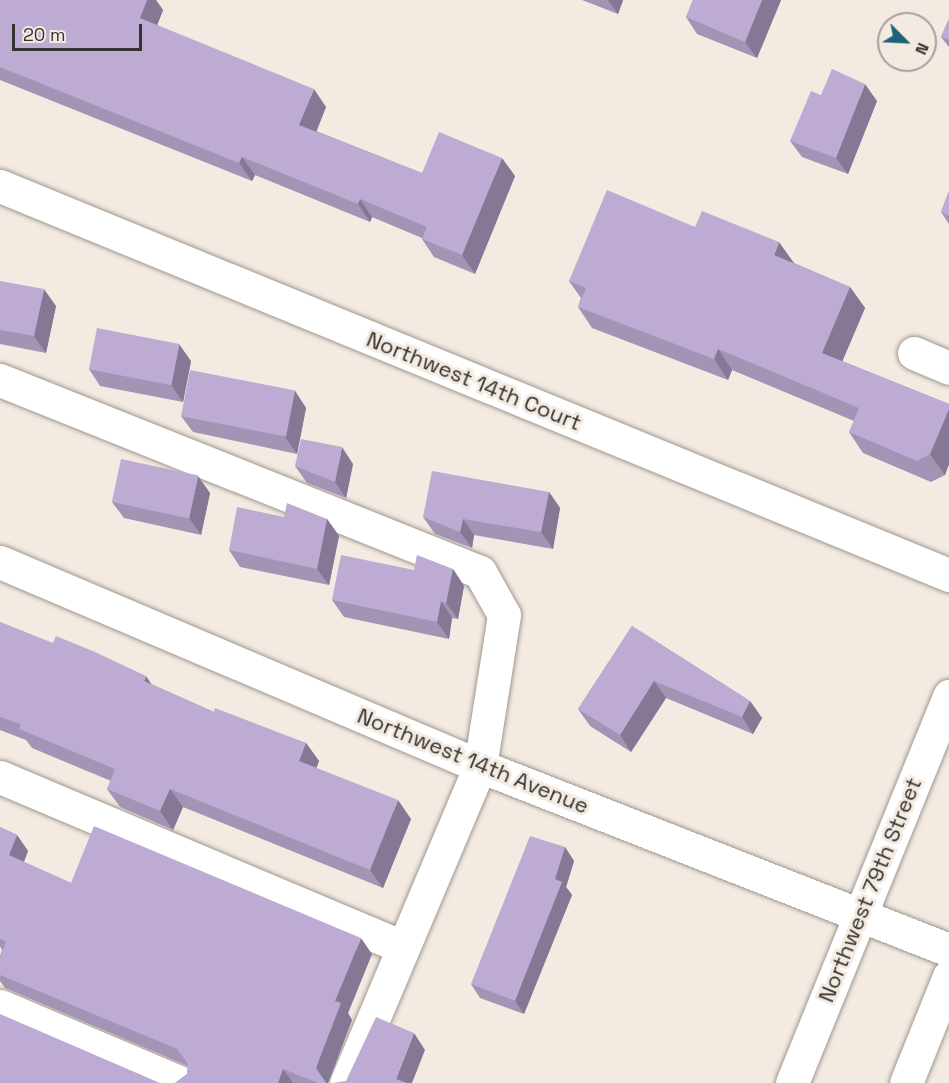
<!DOCTYPE html>
<style>
body{margin:0}
#map{position:relative;width:949px;height:1083px;overflow:hidden;background:#f3eae1;font-family:"Space Grotesk",sans-serif}
div>[style]{position:absolute}
[style*='--x']{left:calc(var(--x)*1px);top:calc(var(--y)*1px);width:calc(var(--w)*1px);rotate:calc(var(--a)*1deg)}
.roads{filter:drop-shadow(0 0 2px #a09890) drop-shadow(0 0 2px #a09890)}
.minor>*{height:33px;margin:-16.5px;padding:0 16.5px;transform-origin:16.5px;border-radius:16.5px;background:#fff}
.major>*{height:33px;margin:-16.5px;padding:0 16.5px;transform-origin:16.5px;border-radius:16.5px;background:#fff}
.wall>*{inset:0;background:#a393b5}
.shaded-wall>*{inset:0;background:#847894}
.building>*{inset:0;background:#bdabd3;transform-origin:0 0}
span{translate:-50% -50%;white-space:nowrap;text-align:center;line-height:1.15;-webkit-text-stroke:6px #f3eae1;paint-order:stroke}
.street-label{font-size:22px;color:#35322f}
.north{position:absolute;left:877px;top:12px;width:60px;height:60px;box-sizing:border-box;background:#f3eae1;border:2px solid #a7a09a;border-radius:50%;rotate:114deg;font-size:16px;font-weight:700;line-height:24px;text-align:center;color:#35322f}
.north::after{content:'';display:block;margin:auto;width:21px;height:27px;background:#1f6275;clip-path:polygon(50% 0,100% 100%,50% 72%,0 100%)}
.scale{position:absolute;left:12px;top:24px;width:130px;height:27px;box-sizing:border-box;border:3px solid #35322f;border-top:0;padding-left:8px;font-size:18px;line-height:21px;white-space:nowrap;color:#35322f;-webkit-text-stroke:4px #f3eae1;paint-order:stroke}
</style>
<div id="map">
<div class="roads">
<div class="minor">
<div style="--x:0;--y:186;--w:1026;--a:22.29"></div>
<div style="--x:914;--y:353;--w:38;--a:23"></div>
<div style="--x:0;--y:380;--w:517;--a:21.8"></div>
<div style="--x:480;--y:572;--w:49;--a:60.8"></div>
<div style="--x:504;--y:615;--w:153;--a:99"></div>
<div style="--x:480;--y:766;--w:344;--a:112.9"></div>
<div style="--x:0;--y:562;--w:522;--a:23.03"></div>
<div style="--x:480;--y:766;--w:504;--a:21.42"></div>
<div style="--x:0;--y:777;--w:437;--a:22.9"></div>
<div style="--x:0;--y:1006;--w:197;--a:23"></div>
</div>
<div class="major">
<div style="--x:792;--y:1083;--w:418;--a:-67.9"></div>
<div style="--x:906;--y:1083;--w:115;--a:-68.1"></div>
</div>
</div>
<div class="wall">
<div style="clip-path:polygon(0 0,156px 0,163px 10px,157px 25px,326px 107px,316px 131px,422px 173px,515px 176px,475px 274px,434px 257px,422px 239px,422px 238px,372px 217px,370px 222px,255px 175px,252px 181px,0 80px)"></div>
<div style="clip-path:polygon(582px 0,623px 0,618px 14px)"></div>
<div style="clip-path:polygon(693px 0,781px 0,757px 58px,697px 34px,686px 17px)"></div>
<div style="clip-path:polygon(949px 19px,949px 47px,941px 37px)"></div>
<div style="clip-path:polygon(821px 95px,877px 101px,848px 174px,802px 157px,790px 141px)"></div>
<div style="clip-path:polygon(949px 191px,949px 224px,941px 212px)"></div>
<div style="clip-path:polygon(695px 227px,794px 263px,850px 287px,865px 308px,842px 361px,949px 404px,949px 464px,945px 475px,931px 482px,863px 453px,849px 432px,854px 421px,732px 370px,728px 380px,592px 328px,578px 307px,581px 298px,569px 281px)"></div>
<div style="clip-path:polygon(0 281px,56px 306px,46px 353px,0 344px)"></div>
<div style="clip-path:polygon(191px 361px,183px 402px,100px 386px,89px 369px)"></div>
<div style="clip-path:polygon(295px 391px,306px 408px,297px 454px,193px 432px,181px 416px)"></div>
<div style="clip-path:polygon(353px 464px,346px 498px,307px 483px,295px 466px)"></div>
<div style="clip-path:polygon(549px 492px,560px 508px,553px 549px,474px 535px,472px 548px,435px 534px,423px 517px)"></div>
<div style="clip-path:polygon(210px 493px,201px 535px,124px 518px,112px 502px)"></div>
<div style="clip-path:polygon(284px 517px,327px 519px,339px 536px,329px 585px,240px 567px,229px 550px)"></div>
<div style="clip-path:polygon(453px 569px,464px 586px,458px 619px,452px 618px,449px 639px,344px 617px,332px 600px,414px 570px)"></div>
<div style="clip-path:polygon(0 622px,151px 684px,214px 712px,306px 743px,319px 761px,316px 768px,411px 819px,383px 888px,183px 807px,173px 830px,120px 807px,107px 789px,111px 781px,32px 748px,26px 740px,0 730px)"></div>
<div style="clip-path:polygon(632px 626px,750px 701px,762px 718px,753px 734px,666px 698px,631px 752px,590px 726px,578px 709px)"></div>
<div style="clip-path:polygon(0 827px,17px 835px,28px 851px,24px 862px,71px 883px,372px 954px,348px 1013px,352px 1020px,328px 1083px,175px 1083px,187px 1074px,188px 1066px,5px 988px,0 981px,0 956px,2px 950px,0 946px)"></div>
<div style="clip-path:polygon(565px 847px,574px 861px,566px 887px,572px 895px,524px 1014px,480px 998px,471px 984px)"></div>
</div>
<div class="shaded-wall">
<div style="clip-path:polygon(147px 0,156px 0,163px 10px,153px 36px,140px 18px)"></div>
<div style="clip-path:polygon(608px 0,623px 0,618px 14px)"></div>
<div style="clip-path:polygon(762px 0,781px 0,757px 58px,745px 42px)"></div>
<div style="clip-path:polygon(865px 84px,877px 101px,848px 174px,836px 158px)"></div>
<div style="clip-path:polygon(314px 89px,326px 107px,312px 143px,299px 125px)"></div>
<div style="clip-path:polygon(242px 157px,255px 175px,252px 181px,239px 163px)"></div>
<div style="clip-path:polygon(502px 158px,515px 176px,475px 274px,462px 255px)"></div>
<div style="clip-path:polygon(360px 199px,372px 217px,370px 222px,358px 204px)"></div>
<div style="clip-path:polygon(779px 242px,794px 263px,788px 276px,774px 255px)"></div>
<div style="clip-path:polygon(850px 287px,865px 308px,837px 374px,822px 353px)"></div>
<div style="clip-path:polygon(44px 289px,56px 306px,46px 353px,34px 336px)"></div>
<div style="clip-path:polygon(179px 344px,191px 361px,183px 402px,171px 385px)"></div>
<div style="clip-path:polygon(718px 349px,732px 370px,728px 380px,714px 359px)"></div>
<div style="clip-path:polygon(295px 391px,306px 408px,297px 454px,285px 437px)"></div>
<div style="clip-path:polygon(949px 409px,949px 464px,945px 475px,930px 454px)"></div>
<div style="clip-path:polygon(342px 447px,353px 464px,346px 498px,335px 482px)"></div>
<div style="clip-path:polygon(198px 476px,210px 493px,201px 535px,189px 518px)"></div>
<div style="clip-path:polygon(549px 492px,560px 508px,553px 549px,541px 532px)"></div>
<div style="clip-path:polygon(327px 519px,339px 536px,329px 585px,317px 569px)"></div>
<div style="clip-path:polygon(463px 519px,474px 535px,472px 548px,460px 532px)"></div>
<div style="clip-path:polygon(453px 569px,464px 586px,458px 619px,446px 603px)"></div>
<div style="clip-path:polygon(441px 601px,452px 618px,449px 639px,437px 622px)"></div>
<div style="clip-path:polygon(146px 676px,158px 694px,144px 681px)"></div>
<div style="clip-path:polygon(654px 681px,666px 698px,631px 752px,620px 735px)"></div>
<div style="clip-path:polygon(750px 701px,762px 718px,753px 734px,742px 717px)"></div>
<div style="clip-path:polygon(306px 743px,319px 761px,312px 780px,299px 761px)"></div>
<div style="clip-path:polygon(170px 789px,183px 807px,173px 830px,160px 811px)"></div>
<div style="clip-path:polygon(398px 800px,411px 819px,383px 888px,370px 870px)"></div>
<div style="clip-path:polygon(17px 835px,28px 851px,20px 871px,9px 855px)"></div>
<div style="clip-path:polygon(565px 847px,574px 861px,566px 887px,572px 895px,524px 1014px,515px 1001px,555px 879px)"></div>
<div style="clip-path:polygon(361px 938px,372px 954px,348px 1013px,352px 1020px,328px 1083px,326px 1083px,316px 1068px,335px 1001px)"></div>
<div style="clip-path:polygon(414px 1033px,425px 1050px,412px 1083px,399px 1083px,396px 1079px)"></div>
<div style="clip-path:polygon(283px 1069px,293px 1083px,278px 1083px)"></div>
</div>
<div class="building">
<div style="clip-path:polygon(0 0,147px 0,140px 18px,314px 89px,299px 125px,422px 173px,439px 132px,502px 158px,462px 255px,422px 239px,427px 227px,360px 199px,358px 204px,242px 157px,239px 163px,0 67px)"></div>
<div style="clip-path:polygon(693px 0,762px 0,745px 42px,686px 17px)"></div>
<div style="clip-path:polygon(949px 19px,949px 40px,941px 37px)"></div>
<div style="clip-path:polygon(832px 69px,865px 84px,836px 158px,790px 141px,811px 91px,821px 95px)"></div>
<div style="clip-path:polygon(607px 190px,695px 227px,702px 211px,779px 242px,774px 255px,850px 287px,822px 353px,949px 404px,949px 409px,930px 454px,917px 461px,849px 432px,859px 408px,718px 349px,714px 359px,578px 307px,586px 288px,569px 281px)"></div>
<div style="clip-path:polygon(949px 191px,949px 216px,941px 212px)"></div>
<div style="clip-path:polygon(0 281px,44px 289px,34px 336px,0 330px)"></div>
<div style="left:97px;top:328px;width:84px;height:42px;rotate:11deg"></div>
<div style="left:190px;top:370px;width:107px;height:47px;rotate:11deg"></div>
<div style="clip-path:polygon(301px 439px,342px 447px,335px 482px,295px 466px)"></div>
<div style="left:121px;top:459px;width:79px;height:44px;rotate:12deg"></div>
<div style="clip-path:polygon(432px 471px,549px 492px,541px 532px,463px 519px,460px 532px,423px 517px)"></div>
<div style="clip-path:polygon(287px 503px,327px 519px,317px 569px,229px 550px,237px 507px,284px 517px)"></div>
<div style="clip-path:polygon(341px 555px,414px 570px,417px 555px,453px 569px,446px 603px,441px 601px,437px 622px,332px 600px)"></div>
<div style="clip-path:polygon(0 622px,53px 643px,56px 636px,95px 652px,146px 676px,144px 681px,214px 712px,215px 708px,306px 743px,299px 761px,398px 800px,370px 870px,170px 789px,160px 811px,107px 789px,115px 769px,19px 729px,21px 724px,0 717px)"></div>
<div style="clip-path:polygon(632px 626px,750px 701px,742px 717px,654px 681px,620px 735px,578px 709px)"></div>
<div style="clip-path:polygon(94px 826px,361px 938px,335px 1001px,341px 1003px,316px 1068px,326px 1083px,318px 1083px,283px 1069px,278px 1083px,175px 1083px,187px 1074px,188px 1064px,177px 1049px,0 975px,0 956px,6px 942px,0 939px,0 827px,17px 835px,9px 855px,71px 883px)"></div>
<div style="clip-path:polygon(530px 836px,565px 847px,555px 879px,562px 882px,515px 1001px,471px 984px)"></div>
<div style="clip-path:polygon(0 1014px,160px 1083px,0 1083px)"></div>
<div style="clip-path:polygon(376px 1017px,414px 1033px,396px 1079px,407px 1083px,332px 1083px,346px 1081px)"></div>
</div>
<div class="street-label">
<span style="left:474px;top:381px;rotate:22deg">Northwest 14th Court</span>
<span style="left:473px;top:761px;rotate:22deg">Northwest 14th Avenue</span>
<span style="left:870px;top:890px;rotate:-68deg">Northwest 79th Street</span>
</div>
<div class="north">N</div>
<div class="scale">20 m</div>
</div>
